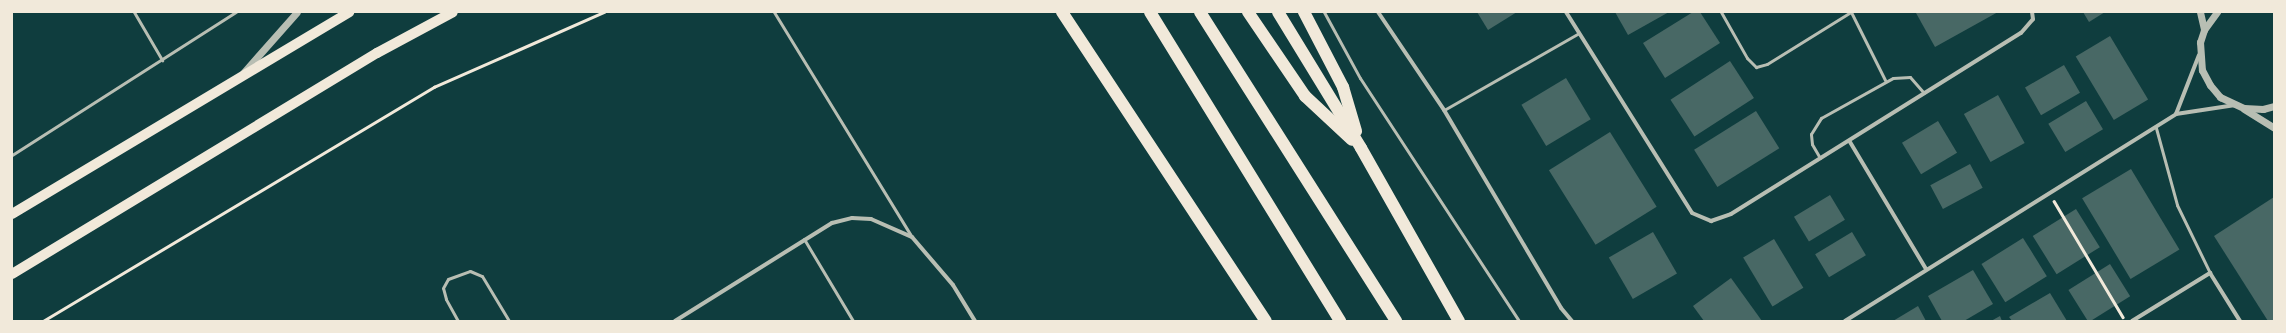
<!DOCTYPE html>
<style>
body{margin:0}
#map{position:relative;width:2286px;height:333px;overflow:hidden;background:#0f3d3e;font-family:"IBM Plex Sans",sans-serif}
div>[style]{position:absolute}
[style*='--x']{left:calc(var(--x)*1px);top:calc(var(--y)*1px);width:calc(var(--w)*1px);rotate:calc(var(--a)*1deg)}
.building>*{inset:0;background:#486865;transform-origin:0 0}
.path>*{height:2.5px;margin:-1.25px;padding:0 1.25px;transform-origin:1.25px;border-radius:1.25px;background:#f1e9da}
.service>*{height:3px;margin:-1.5px;padding:0 1.5px;transform-origin:1.5px;border-radius:1.5px;background:#b8beb3}
.minor>*{height:4px;margin:-2px;padding:0 2px;transform-origin:2px;border-radius:2px;background:#b8beb3}
.tertiary>*{height:7px;margin:-3.5px;padding:0 3.5px;transform-origin:3.5px;border-radius:3.5px;background:#b8beb3}
.primary>*{height:10px;margin:-5px;padding:0 5px;transform-origin:5px;border-radius:5px;background:#f1e9da}
.motorway>*{height:12px;margin:-6px;padding:0 6px;transform-origin:6px;border-radius:6px;background:#f1e9da}
span{translate:-50% -50%;white-space:nowrap;text-align:center;line-height:1.15;-webkit-text-stroke:4px #f1e9da;paint-order:stroke}
.frame{position:absolute;inset:0;border:13px solid #f1e9da;pointer-events:none}
</style>
<div id="map">
<div class="building">
<div style="clip-path:polygon(1477px 12px,1517px 12px,1488px 30px)"></div>
<div style="clip-path:polygon(1615px 12px,1669px 12px,1628px 35px)"></div>
<div style="clip-path:polygon(1693px 12px,1700px 12px,1720px 43px,1665px 78px,1643px 43px)"></div>
<div style="clip-path:polygon(1918px 12px,1998px 12px,1935px 47px,1916px 13px)"></div>
<div style="clip-path:polygon(2083px 12px,2105px 12px,2089px 22px)"></div>
<div style="left:2110px;top:36px;width:74px;height:40px;rotate:59deg"></div>
<div style="left:1730px;top:61px;width:44px;height:71px;rotate:57deg"></div>
<div style="left:2064px;top:65px;width:32px;height:45px;rotate:60deg"></div>
<div style="left:1566px;top:78px;width:48px;height:52px;rotate:59deg"></div>
<div style="left:1998px;top:95px;width:55px;height:39px;rotate:61deg"></div>
<div style="left:2086px;top:101px;width:33px;height:44px;rotate:59deg"></div>
<div style="left:1756px;top:111px;width:44px;height:73px;rotate:58deg"></div>
<div style="left:1938px;top:121px;width:37px;height:42px;rotate:59deg"></div>
<div style="left:1610px;top:132px;width:88px;height:72px;rotate:58deg"></div>
<div style="left:1970px;top:164px;width:27px;height:45px;rotate:62deg"></div>
<div style="left:2131px;top:169px;width:94px;height:57px;rotate:59deg"></div>
<div style="left:1830px;top:195px;width:29px;height:42px;rotate:59deg"></div>
<div style="clip-path:polygon(2274px 197px,2274px 321px,2268px 321px,2214px 236px)"></div>
<div style="left:2076px;top:209px;width:45px;height:51px;rotate:58deg"></div>
<div style="left:1653px;top:232px;width:48px;height:51px;rotate:60deg"></div>
<div style="left:1852px;top:232px;width:27px;height:43px;rotate:59deg"></div>
<div style="left:2023px;top:238px;width:45px;height:49px;rotate:58deg"></div>
<div style="left:1774px;top:239px;width:57px;height:36px;rotate:59deg"></div>
<div style="left:2110px;top:264px;width:38px;height:49px;rotate:58deg"></div>
<div style="clip-path:polygon(1973px 270px,1993px 304px,1964px 321px,1942px 321px,1928px 296px)"></div>
<div style="clip-path:polygon(1731px 278px,1762px 321px,1704px 321px,1693px 306px)"></div>
<div style="clip-path:polygon(2050px 293px,2067px 321px,2012px 321px,2009px 317px)"></div>
<div style="clip-path:polygon(1918px 306px,1926px 321px,1893px 321px)"></div>
<div style="clip-path:polygon(2000px 316px,2002px 321px,1991px 321px)"></div>
</div>
<div class="path">
<div style="--x:2054;--y:201;--w:135;--a:59.3"></div>
<div style="--x:43;--y:321;--w:456;--a:-30.9"></div>
<div style="--x:434;--y:87;--w:186;--a:-23.8"></div>
</div>
<div class="service">
<div style="--x:134;--y:12;--w:56;--a:59.7"></div>
<div style="--x:774;--y:12;--w:264;--a:58.5"></div>
<div style="--x:1324;--y:12;--w:75;--a:61.4"></div>
<div style="--x:1360;--y:78;--w:290;--a:56.8"></div>
<div style="--x:1721;--y:12;--w:53;--a:60.5"></div>
<div style="--x:1747;--y:58;--w:13;--a:45"></div>
<div style="--x:1756;--y:67;--w:11;--a:-15"></div>
<div style="--x:1767;--y:64;--w:99;--a:-31.8"></div>
<div style="--x:1851;--y:12;--w:76;--a:63.4"></div>
<div style="--x:1444;--y:110;--w:155;--a:-29.7"></div>
<div style="--x:2156;--y:128;--w:80;--a:74.7"></div>
<div style="--x:2177;--y:205;--w:76;--a:64.1"></div>
<div style="--x:12;--y:155;--w:266;--a:-32.6"></div>
<div style="--x:1820;--y:158;--w:16;--a:-120"></div>
<div style="--x:1812;--y:144;--w:10;--a:-96"></div>
<div style="--x:1811;--y:134;--w:19;--a:-58"></div>
<div style="--x:1821;--y:118;--w:82;--a:-29.1"></div>
<div style="--x:1893;--y:78;--w:17;--a:-3"></div>
<div style="--x:1910;--y:77;--w:21;--a:49"></div>
<div style="--x:804;--y:239;--w:96;--a:59.1"></div>
<div style="--x:458;--y:321;--w:25;--a:-119"></div>
<div style="--x:446;--y:299;--w:11;--a:-105"></div>
<div style="--x:443;--y:288;--w:10;--a:-61"></div>
<div style="--x:448;--y:279;--w:23;--a:-20"></div>
<div style="--x:470;--y:271;--w:13;--a:23"></div>
<div style="--x:482;--y:276;--w:52;--a:59"></div>
</div>
<div class="minor">
<div style="--x:1378;--y:12;--w:118;--a:56"></div>
<div style="--x:1444;--y:110;--w:230;--a:59.4"></div>
<div style="--x:1561;--y:308;--w:17;--a:50"></div>
<div style="--x:1566;--y:12;--w:237;--a:57.9"></div>
<div style="--x:1692;--y:213;--w:21;--a:23"></div>
<div style="--x:1711;--y:221;--w:21;--a:-19"></div>
<div style="--x:1731;--y:214;--w:342;--a:-32"></div>
<div style="--x:2021;--y:33;--w:18;--a:-49"></div>
<div style="--x:2033;--y:19;--w:7;--a:-98"></div>
<div style="--x:2176;--y:114;--w:63;--a:-68.7"></div>
<div style="--x:1850;--y:142;--w:148;--a:59.1"></div>
<div style="--x:675;--y:321;--w:185;--a:-32"></div>
<div style="--x:832;--y:223;--w:21;--a:-14"></div>
<div style="--x:852;--y:218;--w:19;--a:3"></div>
<div style="--x:871;--y:219;--w:45;--a:23.7"></div>
<div style="--x:912;--y:237;--w:63;--a:49.5"></div>
<div style="--x:953;--y:285;--w:42;--a:58.6"></div>
<div style="--x:1845;--y:321;--w:390;--a:-32"></div>
<div style="--x:2176;--y:114;--w:60;--a:-8.7"></div>
<div style="--x:2132;--y:321;--w:92;--a:-31.6"></div>
<div style="--x:2210;--y:273;--w:57;--a:58"></div>
</div>
<div class="tertiary">
<div style="--x:2200;--y:12;--w:18;--a:77"></div>
<div style="--x:2217;--y:12;--w:22;--a:126"></div>
<div style="--x:2204;--y:30;--w:13;--a:108"></div>
<div style="--x:2200;--y:42;--w:28;--a:86"></div>
<div style="--x:2202;--y:70;--w:17;--a:62"></div>
<div style="--x:2210;--y:85;--w:16;--a:50"></div>
<div style="--x:2220;--y:97;--w:26;--a:25"></div>
<div style="--x:2244;--y:108;--w:19;--a:3"></div>
<div style="--x:2263;--y:109;--w:11;--a:-15"></div>
<div style="--x:243;--y:73;--w:81;--a:-48.5"></div>
<div style="--x:2244;--y:109;--w:36;--a:32"></div>
</div>
<div class="primary">
<div style="--x:12;--y:214;--w:393;--a:-30.9"></div>
<div style="--x:12;--y:274;--w:427;--a:-31.2"></div>
<div style="--x:377;--y:53;--w:86;--a:-28.3"></div>
</div>
<div class="motorway">
<div style="--x:1062;--y:12;--w:370;--a:56.6"></div>
<div style="--x:1150;--y:12;--w:363;--a:58.4"></div>
<div style="--x:1200;--y:12;--w:366;--a:57.6"></div>
<div style="--x:1248;--y:12;--w:102;--a:55.8"></div>
<div style="--x:1305;--y:96;--w:64;--a:43.1"></div>
<div style="--x:1278;--y:12;--w:159;--a:58.6"></div>
<div style="--x:1361;--y:148;--w:199;--a:60.5"></div>
<div style="--x:1304;--y:12;--w:85;--a:62.5"></div>
<div style="--x:1343;--y:87;--w:46;--a:73.5"></div>
</div>
<div class="frame"></div>
</div>
